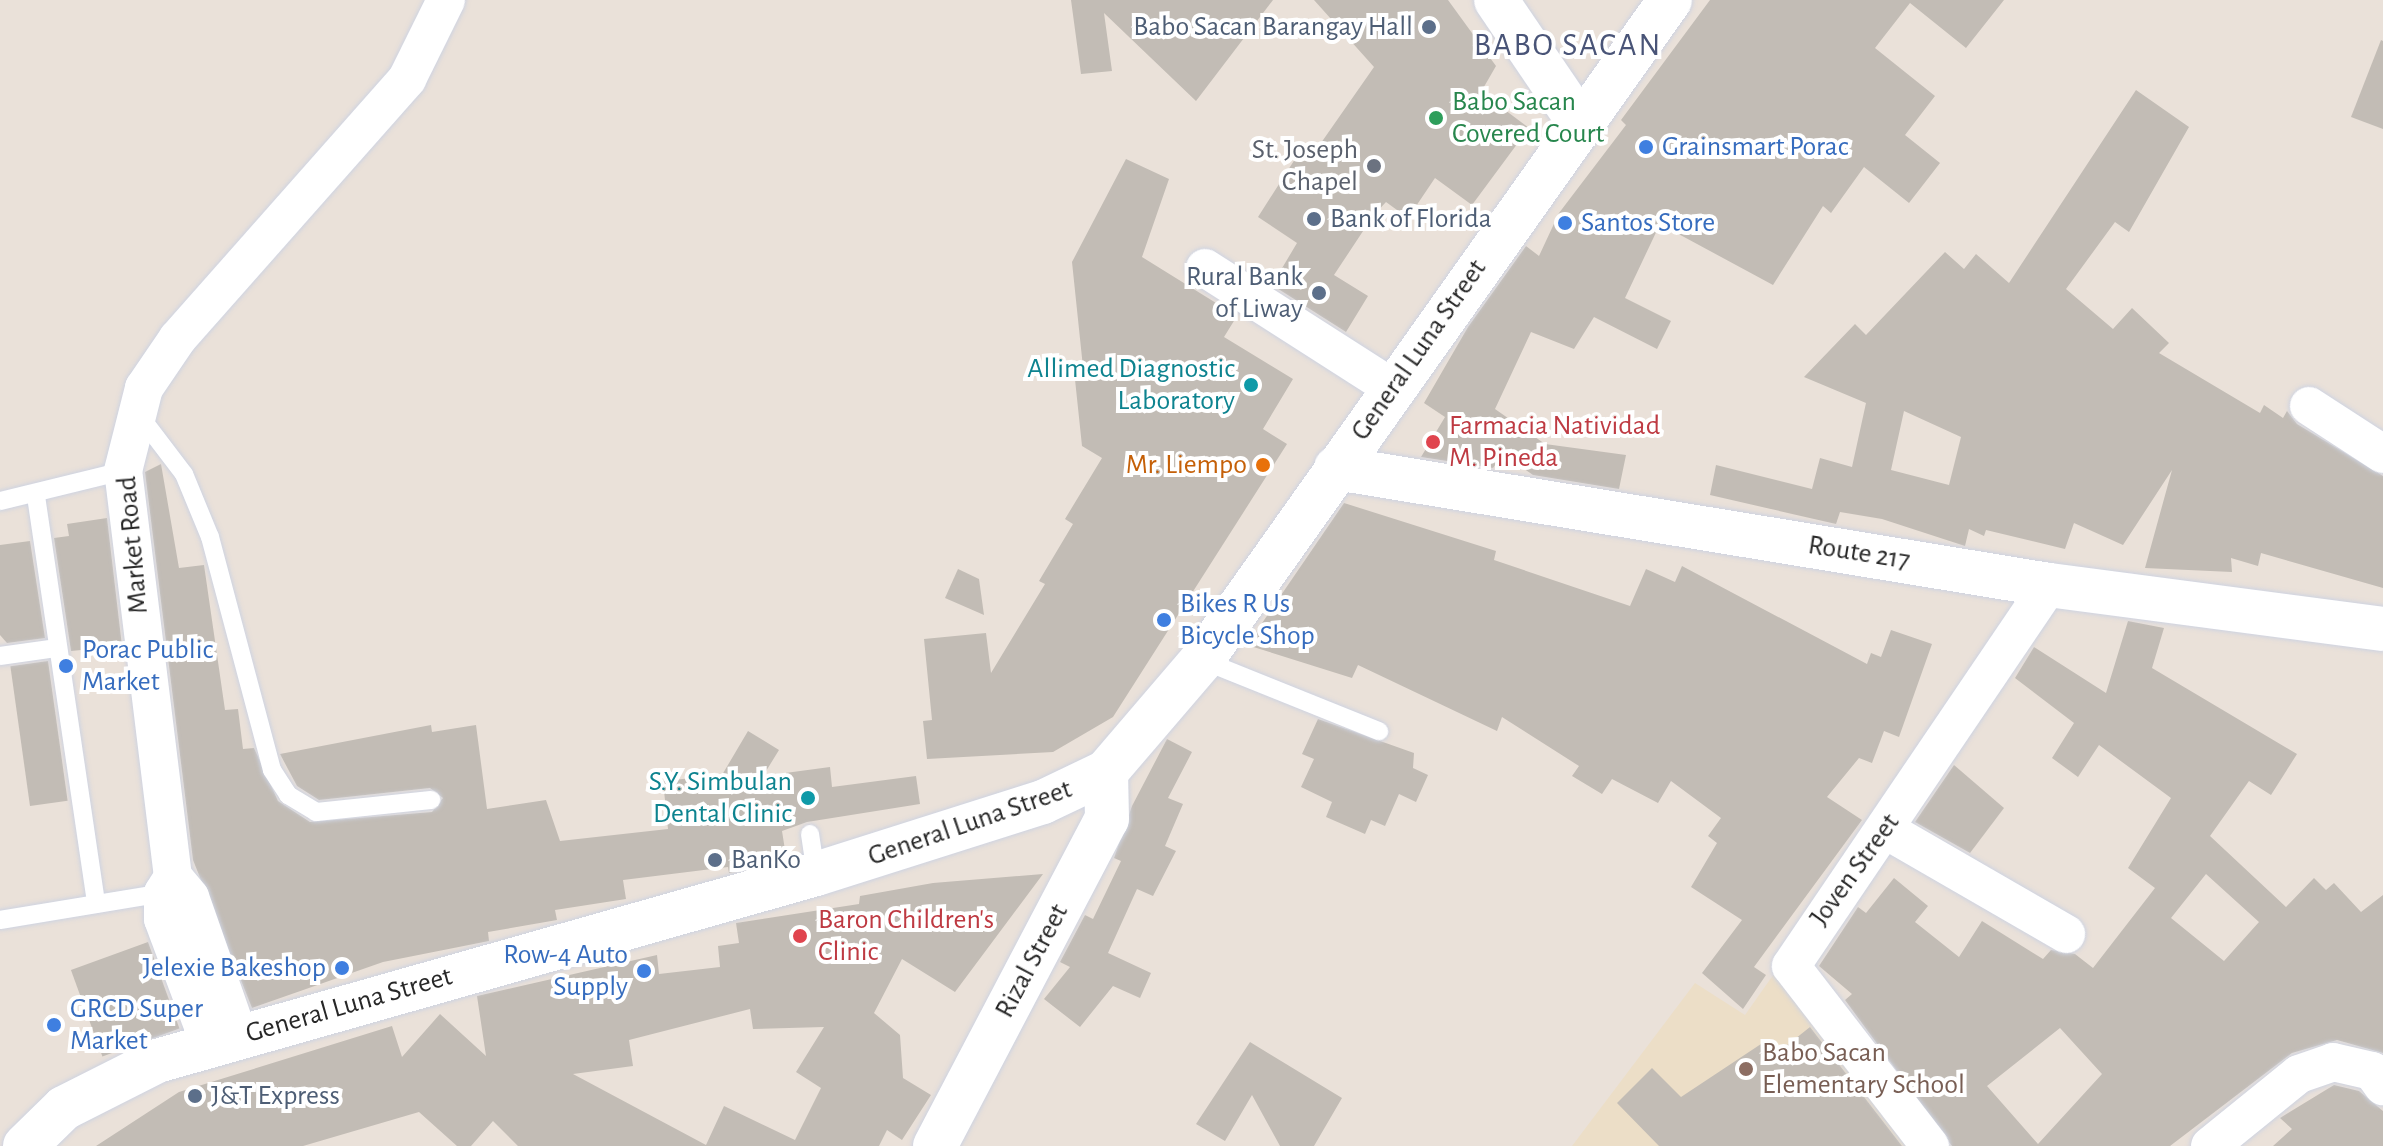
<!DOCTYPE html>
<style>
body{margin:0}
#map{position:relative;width:2383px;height:1146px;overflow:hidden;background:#eae1d9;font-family:"Alegreya Sans",sans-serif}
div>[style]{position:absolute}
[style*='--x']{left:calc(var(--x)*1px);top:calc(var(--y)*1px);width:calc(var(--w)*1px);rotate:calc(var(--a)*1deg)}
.education>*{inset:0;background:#ecdec7}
.building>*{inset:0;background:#c2bcb5;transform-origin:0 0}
.roads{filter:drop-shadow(0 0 2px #ced3e1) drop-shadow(0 0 2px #ced3e1)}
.lane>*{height:18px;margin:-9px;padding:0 9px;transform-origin:9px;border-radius:9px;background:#fff}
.street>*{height:38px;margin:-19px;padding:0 19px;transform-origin:19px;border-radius:19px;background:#fff}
.secondary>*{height:44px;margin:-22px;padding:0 22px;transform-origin:22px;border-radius:22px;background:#fff}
.dots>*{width:22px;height:22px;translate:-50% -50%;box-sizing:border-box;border:4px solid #fff;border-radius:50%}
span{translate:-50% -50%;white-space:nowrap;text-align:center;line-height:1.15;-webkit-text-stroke:8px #fff;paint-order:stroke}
.service-label{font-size:28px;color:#4e5e75}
.right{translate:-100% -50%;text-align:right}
.left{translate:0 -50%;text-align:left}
.leisure-label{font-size:28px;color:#27864d}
.shop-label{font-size:28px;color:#366cbe}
.worship-label{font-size:28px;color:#5b616d}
.street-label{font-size:28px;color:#272727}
.culture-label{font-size:28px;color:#0d838f}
.health-label{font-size:28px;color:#be3a42}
.food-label{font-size:28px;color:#c56008}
.education-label{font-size:28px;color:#785e54}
.quarter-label{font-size:32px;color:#495477;letter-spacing:2px}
</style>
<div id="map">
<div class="education">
<div style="clip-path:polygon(1776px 971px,1923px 1146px,1572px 1146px,1695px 983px,1745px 1015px)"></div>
</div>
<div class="building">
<div style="clip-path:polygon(1071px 0,1273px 0,1196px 101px,1104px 13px,1112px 71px,1081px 74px)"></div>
<div style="clip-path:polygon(1314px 0,1448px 0,1496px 66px,1481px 92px,1529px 128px,1472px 205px,1435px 178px,1408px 218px,1386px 202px,1373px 216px,1334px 275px,1368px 296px,1346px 332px,1272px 285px,1297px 243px,1258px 217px,1304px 145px,1314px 153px,1374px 67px)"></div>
<div style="clip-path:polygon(1710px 0,2004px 0,1966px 48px,1910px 3px,1875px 48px,1935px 96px,1905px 135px,1940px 163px,1909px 203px,1864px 167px,1831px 213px,1823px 206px,1773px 285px,1660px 224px,1625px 298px,1671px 321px,1657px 349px,1594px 317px,1574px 349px,1531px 332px,1495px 409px,1545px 444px,1626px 455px,1619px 489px,1533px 475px,1503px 454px,1493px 468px,1421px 457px,1445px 417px,1424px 403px,1468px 327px,1526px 246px,1539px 256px,1559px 213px,1626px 125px,1621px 120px)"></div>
<div style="clip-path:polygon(2381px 40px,2383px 41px,2383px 129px,2351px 117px)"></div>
<div style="clip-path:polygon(evenodd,2136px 90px,2189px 127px,2129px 232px,2115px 222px,2066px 289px,2113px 329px,2132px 308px,2169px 343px,2159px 353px,2260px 413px,2264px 405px,2283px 418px,2287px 411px,2297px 424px,2383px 476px,2383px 588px,2261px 553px,2258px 566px,2231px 558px,2232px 572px,2145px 568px,2172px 470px,2123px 545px,2074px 523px,2065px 549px,1986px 530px,1984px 536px,1969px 529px,1965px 546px,1882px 519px,1840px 512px,1836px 524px,1710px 495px,1716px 465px,1812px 489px,1820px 458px,1852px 467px,1866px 403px,1804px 377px,1855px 324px,1866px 335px,1945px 252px,1964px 269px,1976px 254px,2009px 283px,2136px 90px,1904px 411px,1961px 437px,1949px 485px,1891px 470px,1904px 411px)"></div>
<div style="clip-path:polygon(1126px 159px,1169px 179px,1142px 257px,1237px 316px,1224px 337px,1293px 379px,1263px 429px,1287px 444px,1113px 717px,1053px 752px,927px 759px,923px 721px,932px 720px,924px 639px,986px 633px,991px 673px,1045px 584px,1039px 581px,1073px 524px,1065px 519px,1102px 458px,1082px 446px,1074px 370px,1084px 377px,1072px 262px)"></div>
<div style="clip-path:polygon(161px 464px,179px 568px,204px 565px,225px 710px,238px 709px,243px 749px,254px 748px,278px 801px,310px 822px,432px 812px,443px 798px,430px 788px,319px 800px,297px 786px,280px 754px,431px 725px,432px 732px,476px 725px,487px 809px,546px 800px,560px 841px,668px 829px,663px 781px,722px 775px,748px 731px,779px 750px,763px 776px,830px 767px,832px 787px,916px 776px,920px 804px,807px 822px,782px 831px,785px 850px,767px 853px,768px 862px,729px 873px,728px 867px,623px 880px,626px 899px,555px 910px,557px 920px,488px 932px,489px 941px,383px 962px,252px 1008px,193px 860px,145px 472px)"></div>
<div style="clip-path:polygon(1344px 503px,1496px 551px,1494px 560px,1630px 606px,1646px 569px,1675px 582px,1682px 566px,1867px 664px,1871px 653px,1881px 657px,1891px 630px,1932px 644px,1899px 737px,1884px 731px,1872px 763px,1859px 758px,1827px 797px,1862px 820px,1754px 967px,1766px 975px,1743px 1009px,1702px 973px,1742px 920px,1691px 887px,1717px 843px,1708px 836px,1721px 818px,1671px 781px,1658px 803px,1612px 779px,1602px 794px,1572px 776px,1579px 766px,1502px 717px,1497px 731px,1358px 665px,1352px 678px,1247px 645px)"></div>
<div style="clip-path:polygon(107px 518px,122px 646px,71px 651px,54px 538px,69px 536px,67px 524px)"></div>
<div style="clip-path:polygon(30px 541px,45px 638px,7px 643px,0 635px,0 545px)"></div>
<div style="clip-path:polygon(958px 569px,979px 579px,984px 615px,945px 598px)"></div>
<div style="clip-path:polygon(evenodd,2128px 621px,2164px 628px,2152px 668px,2297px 754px,2271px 795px,2249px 781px,2210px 836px,2286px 907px,2314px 878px,2326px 890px,2334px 883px,2361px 912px,2383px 895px,2383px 1053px,2337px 1040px,2292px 1053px,2170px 1146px,1952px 1146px,1845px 1000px,1852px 994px,1819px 966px,1858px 907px,1866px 913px,1894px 878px,1928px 906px,1915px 922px,1959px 957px,1982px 921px,2043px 959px,2051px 950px,2075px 954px,2093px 968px,2155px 888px,2128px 868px,2171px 798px,2099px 745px,2078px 777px,2052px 758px,2074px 723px,2015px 678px,2034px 647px,2106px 693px,2128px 621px,2206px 874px,2259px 922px,2224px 961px,2171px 918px,2206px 874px,2128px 621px,2060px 1028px,2102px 1074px,2038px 1144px,1987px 1086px,2060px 1028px)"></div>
<div style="left:48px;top:661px;width:141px;height:38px;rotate:82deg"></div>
<div style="clip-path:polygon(1318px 719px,1414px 753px,1413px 768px,1428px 775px,1416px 802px,1399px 794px,1385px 826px,1371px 820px,1365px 834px,1326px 817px,1332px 802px,1301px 787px,1314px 759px,1302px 754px)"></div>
<div style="clip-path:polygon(1167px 739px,1192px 752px,1168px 798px,1183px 804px,1165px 846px,1176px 851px,1153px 896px,1137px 889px,1108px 953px,1151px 973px,1140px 998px,1113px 986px,1080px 1027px,1044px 999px,1070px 967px,1060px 962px,1085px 915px,1093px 919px,1121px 861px,1114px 858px,1132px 806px)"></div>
<div style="clip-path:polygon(1954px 765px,2004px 808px,1970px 853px,1915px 822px)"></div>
<div style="clip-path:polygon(evenodd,1043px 874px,955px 992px,902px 959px,874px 1013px,900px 1035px,903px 1078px,931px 1095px,902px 1140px,887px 1130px,879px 1146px,518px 1146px,493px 1121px,471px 1146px,457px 1146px,419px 1112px,303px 1146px,96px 1146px,179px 1092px,392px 1026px,402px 1057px,440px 1014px,486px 1056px,477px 996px,657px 955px,659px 974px,720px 967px,718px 946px,739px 943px,736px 923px,859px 904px,860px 896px,933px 883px,1043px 874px,750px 1009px,753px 1029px,824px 1027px,796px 1072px,821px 1088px,795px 1140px,724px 1106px,706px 1145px,573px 1074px,633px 1066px,629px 1040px,750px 1009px)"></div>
<div style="left:148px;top:942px;width:92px;height:82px;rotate:70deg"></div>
<div style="clip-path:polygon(1810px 1027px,1902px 1146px,1659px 1146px,1617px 1103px,1652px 1068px,1681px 1097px,1761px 1044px,1771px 1058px)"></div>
<div style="clip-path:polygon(1250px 1042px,1342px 1098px,1314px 1146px,1280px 1146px,1252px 1095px,1225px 1141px,1196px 1124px)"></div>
<div style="clip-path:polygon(2334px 1085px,2359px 1091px,2383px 1111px,2383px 1146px,2273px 1146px,2292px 1129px,2280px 1118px)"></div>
</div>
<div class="roads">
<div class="lane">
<div style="--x:139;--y:415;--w:74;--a:52.7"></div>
<div style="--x:184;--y:474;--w:68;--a:67.6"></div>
<div style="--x:210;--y:537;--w:241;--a:75.1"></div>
<div style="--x:272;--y:770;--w:30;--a:57"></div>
<div style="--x:288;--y:795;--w:33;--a:31"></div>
<div style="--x:316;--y:812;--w:116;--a:-6"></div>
<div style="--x:36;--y:496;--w:412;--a:81.6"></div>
<div style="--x:0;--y:501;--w:127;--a:-13.7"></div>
<div style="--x:0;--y:656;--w:58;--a:-8"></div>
<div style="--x:1202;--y:660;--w:191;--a:21.9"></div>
<div style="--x:810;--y:834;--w:40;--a:81.5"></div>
<div style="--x:0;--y:920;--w:165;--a:-9.4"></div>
</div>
<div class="street">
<div style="--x:1205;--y:268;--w:223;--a:32.6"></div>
<div style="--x:2309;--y:406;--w:88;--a:33"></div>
<div style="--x:1886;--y:830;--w:208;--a:30"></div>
<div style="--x:173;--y:877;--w:19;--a:122"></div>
<div style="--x:163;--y:893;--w:26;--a:90"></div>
<div style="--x:163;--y:919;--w:134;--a:69.5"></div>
<div style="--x:239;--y:1037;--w:148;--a:-109.3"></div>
<div style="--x:190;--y:897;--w:26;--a:-130"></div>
<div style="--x:173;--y:877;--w:409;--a:-97"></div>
<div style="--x:123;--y:471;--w:86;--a:-75.8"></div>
<div style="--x:144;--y:388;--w:60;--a:-55.8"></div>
<div style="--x:178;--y:338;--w:346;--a:-48.5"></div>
<div style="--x:407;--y:79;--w:88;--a:-63.7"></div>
<div style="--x:1930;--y:1146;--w:227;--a:-127.7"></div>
<div style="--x:1791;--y:966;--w:460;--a:-55.9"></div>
<div style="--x:2210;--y:1146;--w:114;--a:-39"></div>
<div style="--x:2299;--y:1074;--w:36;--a:-19"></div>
<div style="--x:2333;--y:1062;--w:40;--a:13"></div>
<div style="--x:2372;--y:1071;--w:19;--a:54"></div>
</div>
<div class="secondary">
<div style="--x:1496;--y:0;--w:148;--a:55.8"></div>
<div style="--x:1336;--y:468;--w:723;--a:9.32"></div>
<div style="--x:2049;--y:585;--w:337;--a:7.5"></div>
<div style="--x:25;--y:1146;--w:54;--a:-44.3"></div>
<div style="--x:64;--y:1108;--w:104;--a:-26.8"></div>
<div style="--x:157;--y:1061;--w:685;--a:-15.84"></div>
<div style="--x:816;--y:874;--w:238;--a:-17.6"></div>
<div style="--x:1043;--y:802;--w:70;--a:-25.5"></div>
<div style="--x:1106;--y:772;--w:148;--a:-49.4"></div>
<div style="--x:1202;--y:660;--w:809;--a:-54.66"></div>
<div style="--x:935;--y:1146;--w:369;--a:-62.3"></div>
<div style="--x:1107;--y:819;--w:47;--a:-91.2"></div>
</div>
</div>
<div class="dots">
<div style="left:1429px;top:27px;background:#5c6f8a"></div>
<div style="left:1436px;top:118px;background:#2e9e5b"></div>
<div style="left:1646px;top:147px;background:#3f7fe0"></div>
<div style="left:1374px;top:166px;background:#6b7280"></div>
<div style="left:1314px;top:219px;background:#5c6f8a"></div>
<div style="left:1565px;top:223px;background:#3f7fe0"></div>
<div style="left:1319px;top:293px;background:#5c6f8a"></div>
<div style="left:1251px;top:385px;background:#0f9aa8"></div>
<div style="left:1433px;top:442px;background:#e0444e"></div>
<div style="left:1263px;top:465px;background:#e8710a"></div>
<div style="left:1164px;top:620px;background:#3f7fe0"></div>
<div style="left:66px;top:666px;background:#3f7fe0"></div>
<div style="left:808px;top:798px;background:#0f9aa8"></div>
<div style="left:715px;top:860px;background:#5c6f8a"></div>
<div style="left:800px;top:936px;background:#e0444e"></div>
<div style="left:342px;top:968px;background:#3f7fe0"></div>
<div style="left:644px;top:971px;background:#3f7fe0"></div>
<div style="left:54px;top:1025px;background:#3f7fe0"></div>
<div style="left:1746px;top:1069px;background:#8d6e63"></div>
<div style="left:195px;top:1096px;background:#5c6f8a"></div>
</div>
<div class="service-label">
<span class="right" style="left:1413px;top:27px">Babo Sacan Barangay Hall</span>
<span class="left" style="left:1330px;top:219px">Bank of Florida</span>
<span class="right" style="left:1303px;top:293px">Rural Bank<br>of Liway</span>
<span class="left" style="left:731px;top:860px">BanKo</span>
<span class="left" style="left:211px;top:1096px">J&amp;T Express</span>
</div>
<div class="leisure-label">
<span class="left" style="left:1452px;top:118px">Babo Sacan<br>Covered Court</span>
</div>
<div class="shop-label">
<span class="left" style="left:1662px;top:147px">Grainsmart Porac</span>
<span class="left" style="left:1581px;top:223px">Santos Store</span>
<span class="left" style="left:1180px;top:620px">Bikes R Us<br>Bicycle Shop</span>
<span class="left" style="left:82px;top:666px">Porac Public<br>Market</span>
<span class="right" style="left:628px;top:971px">Row-4 Auto<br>Supply</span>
<span class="right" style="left:326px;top:968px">Jelexie Bakeshop</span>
<span class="left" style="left:70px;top:1025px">GRCD Super<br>Market</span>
</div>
<div class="worship-label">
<span class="right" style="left:1358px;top:166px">St. Joseph<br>Chapel</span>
</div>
<div class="street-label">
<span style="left:1419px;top:350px;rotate:-55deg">General Luna Street</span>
<span style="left:133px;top:545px;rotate:-95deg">Market Road</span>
<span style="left:1859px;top:553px;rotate:9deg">Route 217</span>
<span style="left:970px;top:823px;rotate:-19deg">General Luna Street</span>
<span style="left:1855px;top:870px;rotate:-54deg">Joven Street</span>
<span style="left:1032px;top:961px;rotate:-62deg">Rizal Street</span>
<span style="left:349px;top:1005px;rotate:-16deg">General Luna Street</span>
</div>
<div class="culture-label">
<span class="right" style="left:1235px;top:385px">Allimed Diagnostic<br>Laboratory</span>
<span class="right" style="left:792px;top:798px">S.Y. Simbulan<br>Dental Clinic</span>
</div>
<div class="health-label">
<span class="left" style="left:1449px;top:442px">Farmacia Natividad<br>M. Pineda</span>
<span class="left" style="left:818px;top:936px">Baron Children's<br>Clinic</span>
</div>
<div class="food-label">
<span class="right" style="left:1247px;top:465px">Mr. Liempo</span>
</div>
<div class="education-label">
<span class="left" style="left:1762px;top:1069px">Babo Sacan<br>Elementary School</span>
</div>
<div class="quarter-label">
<span style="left:1568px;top:45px">BABO SACAN</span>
</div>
</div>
